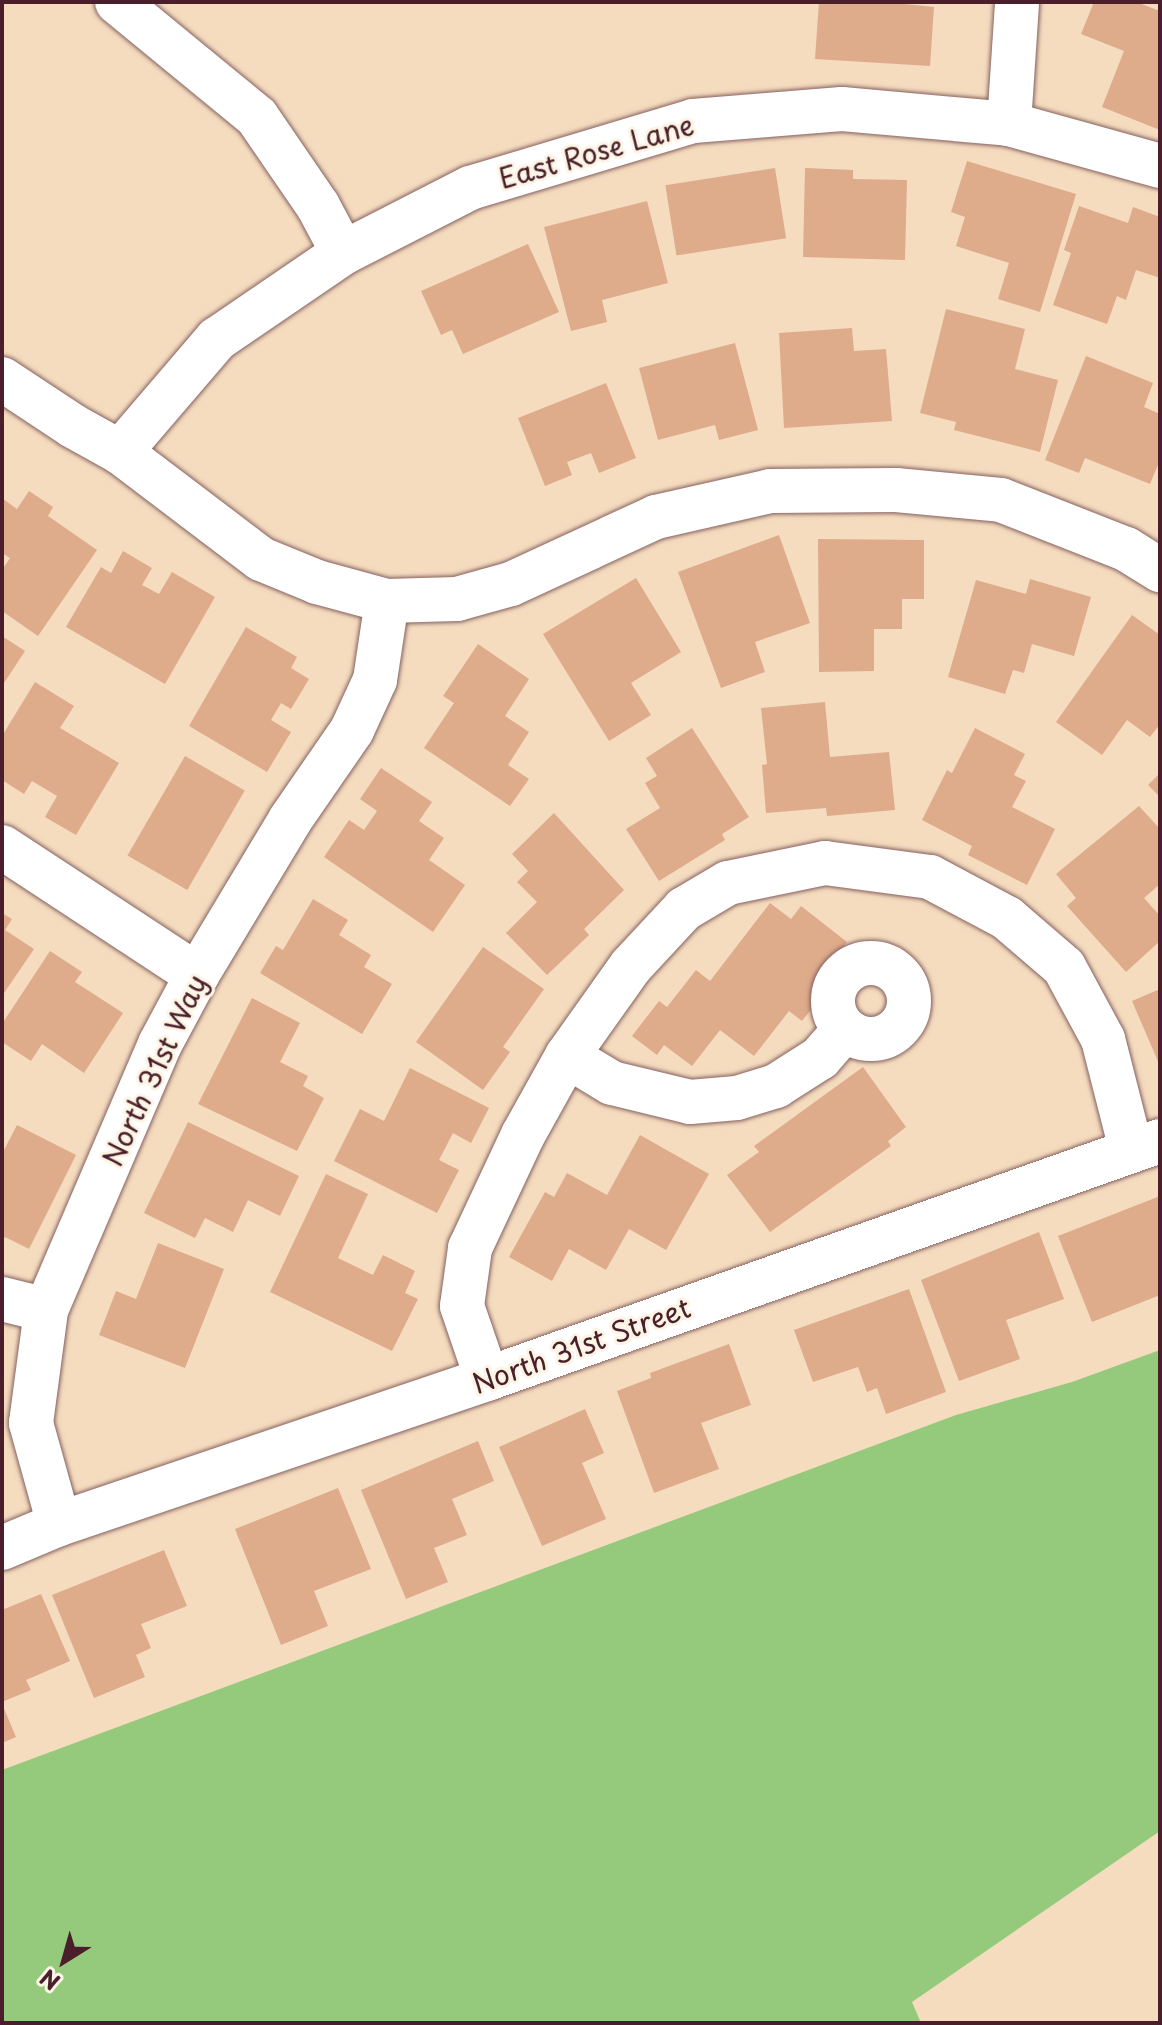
<!DOCTYPE html>
<style>
body{margin:0}
#map{position:relative;width:1162px;height:2025px;overflow:hidden;background:#f5dcbf;font-family:"Playpen Sans",sans-serif}
div>[style]{position:absolute}
[style*='--x']{left:calc(var(--x)*1px);top:calc(var(--y)*1px);width:calc(var(--w)*1px);rotate:calc(var(--a)*1deg)}
.green>*{inset:0;background:#95ca7c}
.building>*{inset:0;background:#deab8b;transform-origin:0 0}
.roads{filter:drop-shadow(0 0 2px #86615f) drop-shadow(0 0 2px #86615f)}
.minor>*{height:44px;margin:-22px;padding:0 22px;transform-origin:22px;border-radius:22px;background:#fff}
.minor>.ring{margin:-22px;padding:0;box-sizing:content-box;background:none;border:44px solid #fff;border-radius:50%}
span{translate:-50% -50%;white-space:nowrap;text-align:center;line-height:1.15;-webkit-text-stroke:6px #fcf5e5;paint-order:stroke}
.street-label{font-size:28px;color:#4a1f2b}
.frame{position:absolute;inset:0;border:4px solid #4a1f2b;pointer-events:none}
.north{position:absolute;left:24px;top:1921px;width:80px;height:80px;-webkit-text-stroke:6px #fcf5e5;paint-order:stroke;rotate:217deg;font-size:22px;font-weight:700;line-height:32px;text-align:center;color:#4a1f2b}
.north::after{content:'';display:block;margin:auto;width:28px;height:36px;background:#4a1f2b;clip-path:polygon(50% 0,100% 100%,50% 72%,0 100%)}
</style>
<div id="map">
<div class="green">
<div style="clip-path:polygon(1160px 1350px,1160px 1831px,912px 2002px,921px 2023px,2px 2023px,2px 1770px,956px 1415px,1072px 1382px)"></div>
</div>
<div class="building">
<div style="clip-path:polygon(819px 2px,886px 2px,934px 7px,930px 66px,815px 59px)"></div>
<div style="clip-path:polygon(1094px 2px,1136px 2px,1160px 11px,1160px 130px,1102px 107px,1124px 51px,1081px 34px)"></div>
<div style="clip-path:polygon(967px 161px,1076px 194px,1040px 312px,998px 299px,1009px 263px,956px 246px,965px 217px,951px 212px)"></div>
<div style="left:775px;top:168px;width:71px;height:111px;rotate:81deg"></div>
<div style="clip-path:polygon(805px 168px,853px 170px,853px 179px,907px 180px,905px 260px,803px 257px)"></div>
<div style="clip-path:polygon(647px 201px,668px 283px,602px 300px,607px 322px,571px 331px,544px 227px)"></div>
<div style="clip-path:polygon(1079px 206px,1128px 223px,1133px 207px,1160px 217px,1160px 278px,1136px 270px,1126px 300px,1117px 296px,1107px 324px,1053px 305px,1071px 253px,1064px 250px)"></div>
<div style="clip-path:polygon(528px 244px,559px 312px,463px 354px,452px 330px,441px 335px,421px 291px)"></div>
<div style="clip-path:polygon(946px 309px,1025px 329px,1015px 369px,1058px 380px,1040px 452px,954px 430px,956px 422px,920px 413px)"></div>
<div style="clip-path:polygon(852px 328px,854px 351px,886px 349px,892px 421px,784px 428px,779px 333px)"></div>
<div style="clip-path:polygon(735px 343px,758px 430px,719px 440px,715px 425px,658px 440px,639px 368px)"></div>
<div style="clip-path:polygon(1086px 356px,1153px 383px,1144px 407px,1160px 414px,1160px 460px,1150px 484px,1085px 458px,1079px 473px,1045px 460px)"></div>
<div style="clip-path:polygon(606px 383px,636px 458px,599px 473px,591px 453px,567px 462px,572px 475px,545px 486px,518px 418px)"></div>
<div style="clip-path:polygon(29px 491px,53px 507px,48px 516px,97px 550px,38px 636px,2px 611px,2px 570px,10px 558px,2px 553px,2px 498px,17px 509px)"></div>
<div style="clip-path:polygon(779px 535px,810px 623px,755px 642px,765px 672px,721px 688px,678px 572px)"></div>
<div style="clip-path:polygon(818px 539px,924px 540px,924px 599px,902px 599px,902px 629px,874px 629px,874px 671px,819px 672px)"></div>
<div style="clip-path:polygon(123px 551px,152px 568px,142px 585px,159px 594px,172px 572px,215px 597px,165px 684px,66px 627px,101px 567px,111px 573px)"></div>
<div style="clip-path:polygon(636px 578px,681px 652px,631px 683px,651px 715px,609px 741px,543px 634px)"></div>
<div style="clip-path:polygon(1030px 579px,1091px 597px,1074px 656px,1032px 644px,1024px 673px,1013px 670px,1005px 694px,948px 677px,976px 580px,1026px 594px)"></div>
<div style="clip-path:polygon(1132px 615px,1160px 635px,1160px 724px,1150px 737px,1127px 720px,1102px 755px,1056px 722px)"></div>
<div style="clip-path:polygon(246px 627px,297px 657px,291px 668px,309px 679px,291px 709px,281px 703px,271px 720px,291px 732px,267px 772px,189px 726px)"></div>
<div style="clip-path:polygon(2px 636px,25px 651px,2px 686px)"></div>
<div style="clip-path:polygon(478px 644px,529px 679px,505px 716px,529px 732px,508px 765px,529px 779px,510px 806px,424px 748px,454px 703px,443px 696px)"></div>
<div style="clip-path:polygon(35px 682px,74px 706px,60px 728px,119px 763px,76px 835px,45px 817px,57px 796px,32px 781px,24px 794px,2px 780px,2px 736px)"></div>
<div style="clip-path:polygon(825px 702px,830px 757px,889px 752px,895px 810px,827px 816px,826px 808px,766px 813px,762px 765px,767px 764px,761px 708px)"></div>
<div style="clip-path:polygon(692px 728px,749px 817px,722px 834px,725px 840px,659px 881px,626px 829px,660px 808px,645px 783px,657px 776px,646px 758px)"></div>
<div style="clip-path:polygon(975px 728px,1025px 754px,1014px 775px,1026px 781px,1012px 807px,1055px 829px,1027px 885px,968px 855px,972px 846px,922px 820px,947px 770px,952px 773px)"></div>
<div style="left:185px;top:756px;width:69px;height:115px;rotate:30deg"></div>
<div style="clip-path:polygon(381px 768px,432px 802px,419px 821px,444px 838px,429px 860px,465px 885px,433px 932px,324px 857px,349px 820px,364px 830px,377px 811px,360px 799px)"></div>
<div style="clip-path:polygon(1160px 773px,1160px 797px,1148px 785px)"></div>
<div style="clip-path:polygon(1139px 806px,1160px 829px,1160px 884px,1144px 898px,1160px 916px,1160px 941px,1126px 972px,1067px 906px,1076px 898px,1056px 874px)"></div>
<div style="clip-path:polygon(554px 813px,624px 890px,584px 929px,589px 935px,547px 975px,506px 933px,537px 902px,517px 882px,528px 871px,512px 854px)"></div>
<div style="clip-path:polygon(313px 899px,348px 920px,339px 935px,371px 955px,364px 967px,392px 984px,362px 1034px,260px 973px,276px 946px,283px 950px)"></div>
<div style="clip-path:polygon(770px 903px,791px 919px,801px 906px,847px 942px,811px 990px,821px 997px,802px 1021px,789px 1011px,754px 1056px,720px 1030px,692px 1066px,664px 1045px,657px 1055px,632px 1036px,659px 1001px,667px 1007px,696px 970px,710px 981px)"></div>
<div style="clip-path:polygon(2px 913px,12px 919px,5px 930px,34px 949px,2px 996px)"></div>
<div style="clip-path:polygon(483px 947px,544px 989px,503px 1047px,510px 1052px,483px 1090px,416px 1042px)"></div>
<div style="clip-path:polygon(50px 951px,82px 972px,75px 982px,123px 1013px,84px 1073px,42px 1044px,31px 1061px,2px 1042px,2px 1024px)"></div>
<div style="clip-path:polygon(1160px 989px,1160px 1066px,1132px 1001px)"></div>
<div style="clip-path:polygon(252px 998px,300px 1023px,280px 1062px,308px 1076px,303px 1086px,324px 1098px,297px 1151px,198px 1104px)"></div>
<div style="clip-path:polygon(863px 1067px,906px 1127px,888px 1141px,891px 1146px,770px 1232px,727px 1175px,759px 1152px,754px 1146px)"></div>
<div style="clip-path:polygon(410px 1068px,489px 1108px,471px 1143px,453px 1133px,439px 1160px,459px 1170px,437px 1213px,334px 1161px,360px 1109px,384px 1121px)"></div>
<div style="clip-path:polygon(188px 1122px,299px 1176px,280px 1216px,248px 1200px,233px 1232px,205px 1218px,195px 1238px,144px 1213px)"></div>
<div style="clip-path:polygon(17px 1125px,76px 1155px,29px 1249px,5px 1237px,2px 1242px,2px 1154px)"></div>
<div style="clip-path:polygon(640px 1135px,709px 1174px,666px 1250px,629px 1229px,606px 1270px,569px 1249px,552px 1281px,509px 1257px,545px 1192px,554px 1197px,567px 1173px,607px 1195px)"></div>
<div style="clip-path:polygon(326px 1174px,368px 1194px,338px 1258px,373px 1275px,383px 1255px,415px 1271px,405px 1293px,418px 1299px,392px 1351px,270px 1292px)"></div>
<div style="clip-path:polygon(1160px 1196px,1160px 1295px,1092px 1322px,1058px 1236px)"></div>
<div style="clip-path:polygon(1039px 1232px,1064px 1299px,1006px 1320px,1020px 1359px,959px 1381px,921px 1280px)"></div>
<div style="clip-path:polygon(158px 1243px,224px 1269px,185px 1368px,99px 1335px,116px 1291px,136px 1299px)"></div>
<div style="clip-path:polygon(909px 1289px,946px 1392px,886px 1414px,877px 1388px,867px 1392px,858px 1367px,813px 1382px,794px 1330px)"></div>
<div style="clip-path:polygon(729px 1344px,751px 1405px,701px 1423px,719px 1469px,654px 1493px,617px 1391px,651px 1378px,650px 1373px)"></div>
<div style="clip-path:polygon(585px 1409px,604px 1453px,582px 1463px,606px 1519px,542px 1546px,499px 1447px)"></div>
<div style="clip-path:polygon(478px 1441px,494px 1481px,452px 1499px,467px 1535px,434px 1548px,448px 1582px,406px 1599px,361px 1490px)"></div>
<div style="clip-path:polygon(338px 1488px,371px 1569px,314px 1591px,328px 1626px,281px 1645px,235px 1529px)"></div>
<div style="clip-path:polygon(164px 1550px,187px 1606px,141px 1624px,151px 1648px,136px 1655px,145px 1677px,94px 1698px,52px 1595px)"></div>
<div style="clip-path:polygon(41px 1594px,70px 1661px,26px 1680px,31px 1690px,2px 1702px,2px 1610px)"></div>
<div style="clip-path:polygon(2px 1704px,16px 1737px,2px 1743px)"></div>
</div>
<div class="roads">
<div class="minor">
<div style="--x:117;--y:2;--w:181;--a:39.4"></div>
<div style="--x:257;--y:117;--w:108;--a:55.6"></div>
<div style="--x:318;--y:206;--w:53;--a:62"></div>
<div style="--x:1009;--y:124;--w:122;--a:-86.2"></div>
<div style="--x:2;--y:379;--w:85;--a:33.5"></div>
<div style="--x:73;--y:426;--w:54;--a:29"></div>
<div style="--x:120;--y:452;--w:177;--a:37.2"></div>
<div style="--x:261;--y:559;--w:61;--a:22.3"></div>
<div style="--x:317;--y:582;--w:73;--a:15.2"></div>
<div style="--x:387;--y:601;--w:70;--a:-1.6"></div>
<div style="--x:457;--y:599;--w:56;--a:-15.5"></div>
<div style="--x:511;--y:584;--w:160;--a:-24.8"></div>
<div style="--x:656;--y:517;--w:117;--a:-12.8"></div>
<div style="--x:770;--y:491;--w:126;--a:-0.5"></div>
<div style="--x:896;--y:490;--w:105;--a:5.4"></div>
<div style="--x:1001;--y:500;--w:134;--a:21.4"></div>
<div style="--x:1126;--y:549;--w:40;--a:32"></div>
<div style="--x:120;--y:452;--w:149;--a:-49.4"></div>
<div style="--x:217;--y:339;--w:153;--a:-34.3"></div>
<div style="--x:343;--y:253;--w:143;--a:-27.1"></div>
<div style="--x:470;--y:188;--w:233;--a:-16.7"></div>
<div style="--x:693;--y:121;--w:149;--a:-4.6"></div>
<div style="--x:842;--y:109;--w:168;--a:5.1"></div>
<div style="--x:1009;--y:124;--w:157;--a:15.5"></div>
<div style="--x:2;--y:847;--w:233;--a:33.3"></div>
<div class="ring" style="left:833px;top:963px;width:32px;height:32px"></div>
<div style="--x:567;--y:1056;--w:52;--a:31"></div>
<div style="--x:612;--y:1083;--w:80;--a:13.7"></div>
<div style="--x:690;--y:1102;--w:47;--a:-4.9"></div>
<div style="--x:737;--y:1098;--w:41;--a:-17.1"></div>
<div style="--x:776;--y:1086;--w:52;--a:-32.5"></div>
<div style="--x:820;--y:1058;--w:38;--a:-49"></div>
<div style="--x:2;--y:1299;--w:45;--a:14"></div>
<div style="--x:487;--y:1379;--w:77;--a:-108.9"></div>
<div style="--x:462;--y:1306;--w:59;--a:-82.1"></div>
<div style="--x:470;--y:1248;--w:125;--a:-64.9"></div>
<div style="--x:523;--y:1135;--w:90;--a:-60.9"></div>
<div style="--x:567;--y:1056;--w:110;--a:-54.6"></div>
<div style="--x:631;--y:966;--w:78;--a:-47.1"></div>
<div style="--x:684;--y:909;--w:51;--a:-30.6"></div>
<div style="--x:728;--y:883;--w:99;--a:-11.7"></div>
<div style="--x:825;--y:863;--w:106;--a:7.6"></div>
<div style="--x:930;--y:877;--w:87;--a:28"></div>
<div style="--x:1007;--y:918;--w:75;--a:40.7"></div>
<div style="--x:1064;--y:967;--w:82;--a:61.6"></div>
<div style="--x:1103;--y:1039;--w:114;--a:75.7"></div>
<div style="--x:59;--y:1524;--w:105;--a:-105.5"></div>
<div style="--x:31;--y:1423;--w:114;--a:-82.4"></div>
<div style="--x:46;--y:1310;--w:289;--a:-66.8"></div>
<div style="--x:160;--y:1044;--w:78;--a:-61.8"></div>
<div style="--x:197;--y:975;--w:181;--a:-59"></div>
<div style="--x:290;--y:820;--w:109;--a:-55.4"></div>
<div style="--x:352;--y:730;--w:55;--a:-65.3"></div>
<div style="--x:375;--y:680;--w:80;--a:-81.4"></div>
<div style="--x:2;--y:1548;--w:62;--a:-22.8"></div>
<div style="--x:59;--y:1524;--w:452;--a:-18.7"></div>
<div style="--x:487;--y:1379;--w:714;--a:-19.48"></div>
</div>
</div>
<div class="street-label">
<span style="left:596px;top:151px;rotate:-16deg">East Rose Lane</span>
<span style="left:154px;top:1070px;rotate:-65deg">North 31st Way</span>
<span style="left:581px;top:1345px;rotate:-20deg">North 31st Street</span>
</div>
<div class="frame"></div>
<div class="north">N</div>
</div>
